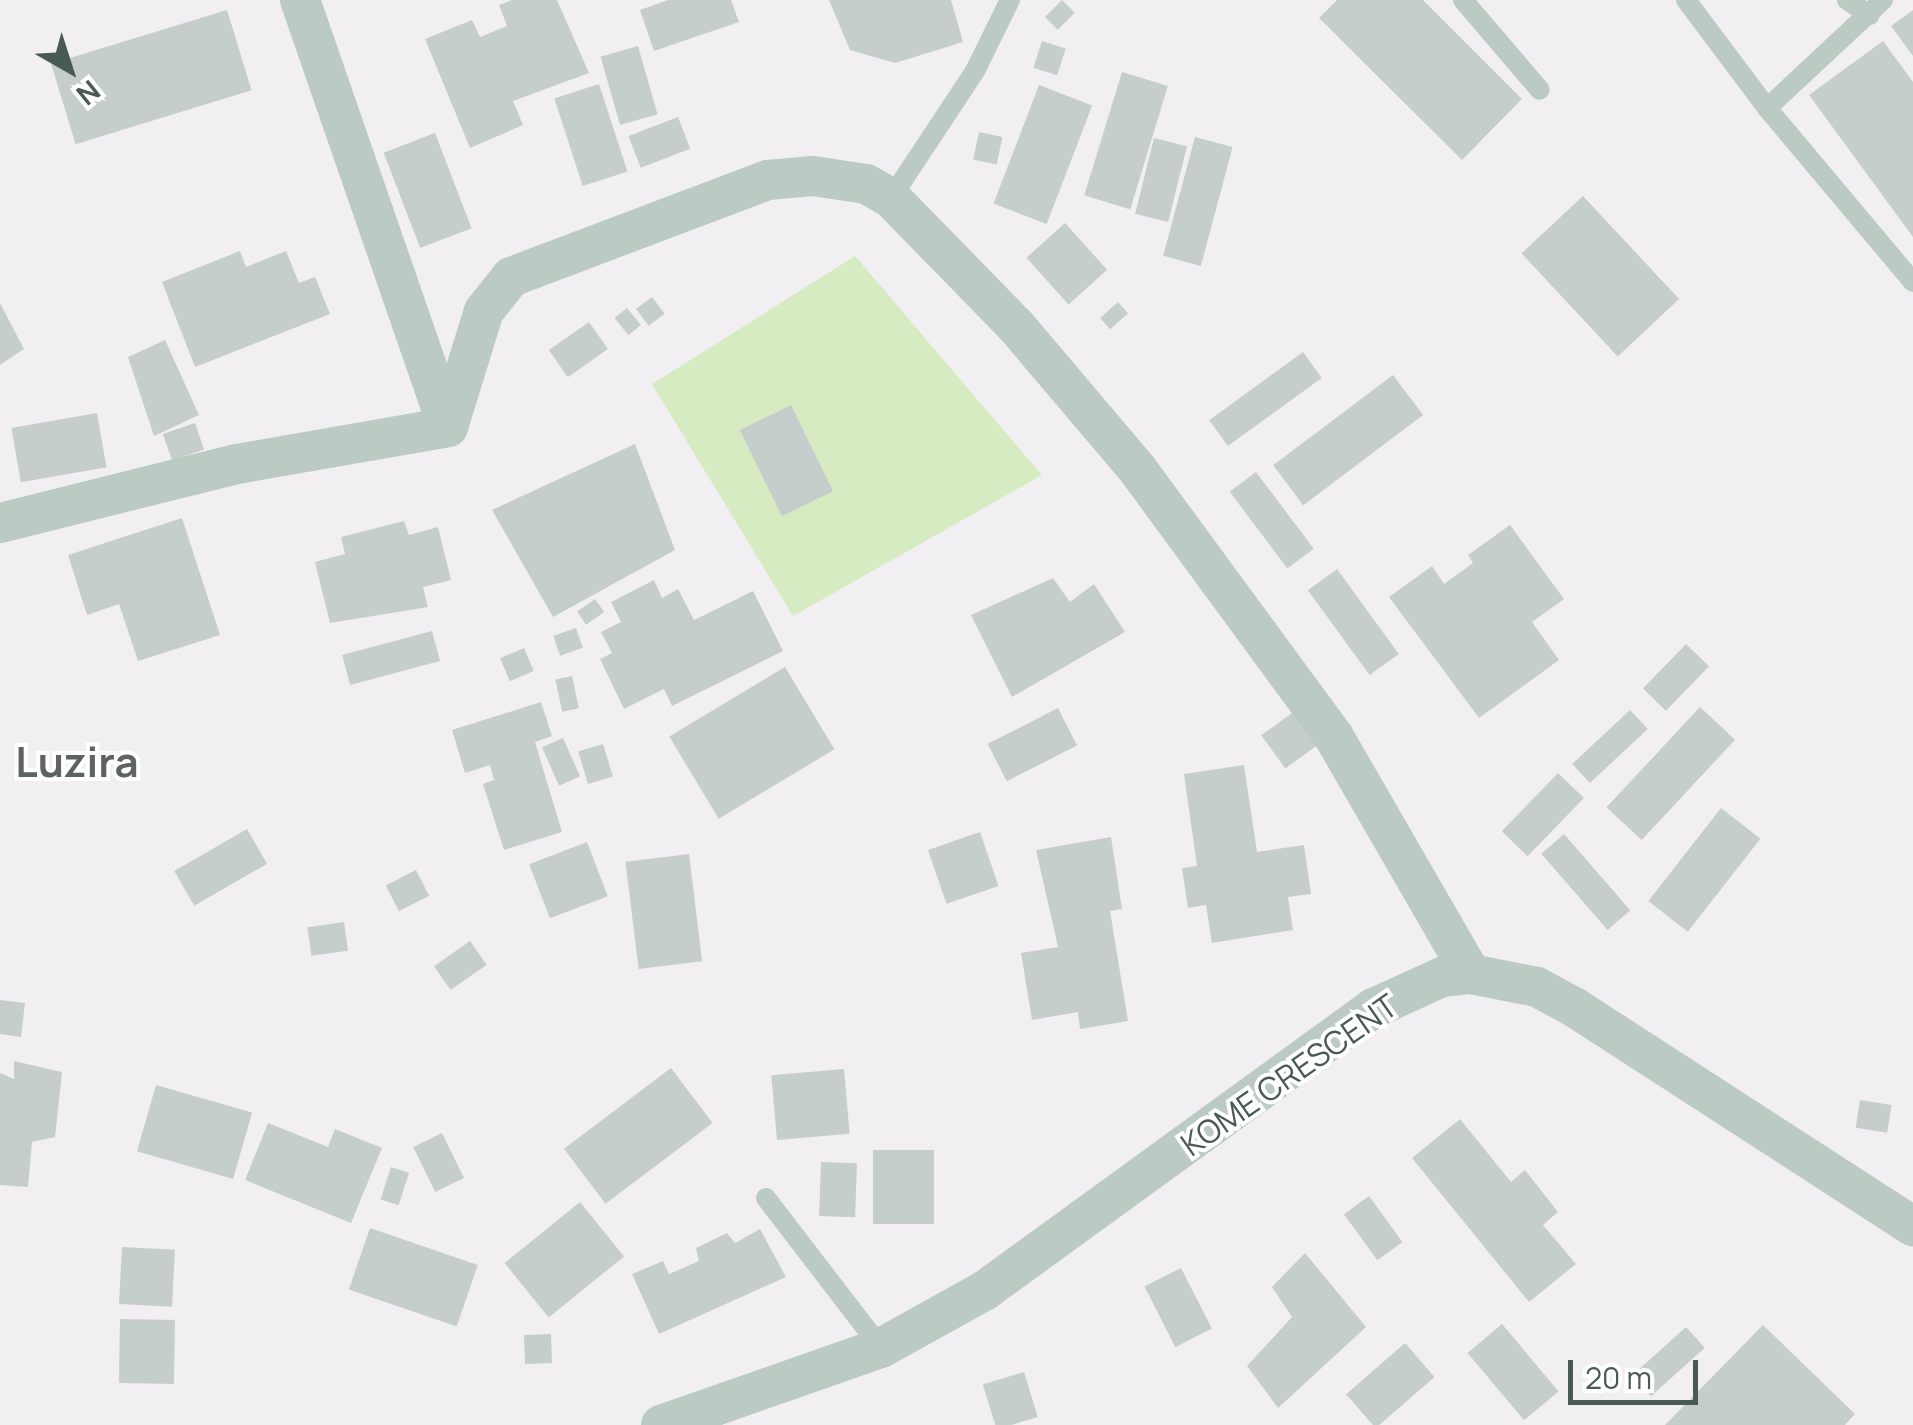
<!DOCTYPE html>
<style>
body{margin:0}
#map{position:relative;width:1913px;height:1425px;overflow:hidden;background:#f1eff1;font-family:Manrope,sans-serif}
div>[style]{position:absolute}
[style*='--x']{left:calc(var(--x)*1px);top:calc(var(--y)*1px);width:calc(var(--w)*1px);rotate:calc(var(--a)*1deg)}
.green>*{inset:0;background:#d6ebc1}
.building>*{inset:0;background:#c6cecc;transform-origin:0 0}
.lane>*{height:20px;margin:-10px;padding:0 10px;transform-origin:10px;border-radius:10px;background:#bbcac3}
.street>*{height:40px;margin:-20px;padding:0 20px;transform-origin:20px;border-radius:20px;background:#bbcac3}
span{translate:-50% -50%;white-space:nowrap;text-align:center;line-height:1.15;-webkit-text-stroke:8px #fff;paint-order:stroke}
.street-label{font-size:32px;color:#485a53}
.district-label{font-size:42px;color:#5c6360;font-weight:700}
.north{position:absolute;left:20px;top:20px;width:100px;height:100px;-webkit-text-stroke:8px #fff;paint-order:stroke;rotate:141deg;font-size:28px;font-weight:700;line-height:40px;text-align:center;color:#485a53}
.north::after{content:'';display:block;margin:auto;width:35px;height:45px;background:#485a53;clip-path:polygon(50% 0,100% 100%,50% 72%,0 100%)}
.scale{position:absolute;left:1568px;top:1360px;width:130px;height:45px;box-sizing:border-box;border:5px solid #485a53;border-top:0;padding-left:12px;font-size:30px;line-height:35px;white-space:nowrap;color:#485a53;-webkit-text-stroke:8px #fff;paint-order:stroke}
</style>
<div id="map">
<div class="green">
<div style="clip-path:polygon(855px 256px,1042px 475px,793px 616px,652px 384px)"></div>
</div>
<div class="building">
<div style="clip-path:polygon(512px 0,557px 0,589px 73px,513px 101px,523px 125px,470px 148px,425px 39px,472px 20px,480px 37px,507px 26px,499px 5px)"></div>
<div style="clip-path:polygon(668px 0,731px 0,739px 22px,654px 51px,640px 10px)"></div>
<div style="clip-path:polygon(829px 0,951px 0,963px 42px,895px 63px,850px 50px)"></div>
<div style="left:1062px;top:0;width:18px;height:24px;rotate:45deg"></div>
<div style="clip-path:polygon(1337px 0,1423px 0,1522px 99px,1462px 160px,1319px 18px)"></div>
<div style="left:227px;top:10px;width:84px;height:184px;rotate:73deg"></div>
<div style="clip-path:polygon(1913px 10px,1913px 56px,1891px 26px)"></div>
<div style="left:1042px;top:41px;width:25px;height:28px;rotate:18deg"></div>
<div style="clip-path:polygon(1883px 41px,1913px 82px,1913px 237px,1809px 95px)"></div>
<div style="left:638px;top:46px;width:71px;height:39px;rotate:74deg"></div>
<div style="left:1122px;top:72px;width:48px;height:129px;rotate:17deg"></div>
<div style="left:599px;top:84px;width:92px;height:47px;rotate:72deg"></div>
<div style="left:1039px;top:85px;width:57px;height:127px;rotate:21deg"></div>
<div style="left:678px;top:117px;width:34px;height:53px;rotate:69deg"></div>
<div style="left:979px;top:132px;width:24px;height:28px;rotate:12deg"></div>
<div style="left:435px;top:133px;width:102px;height:55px;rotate:69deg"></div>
<div style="left:1195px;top:137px;width:39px;height:123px;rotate:15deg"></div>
<div style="left:1154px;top:138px;width:34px;height:78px;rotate:14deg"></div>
<div style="left:1583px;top:196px;width:141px;height:84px;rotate:47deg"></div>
<div style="left:1065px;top:223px;width:63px;height:52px;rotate:48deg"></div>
<div style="clip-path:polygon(240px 251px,246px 267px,286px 251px,299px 283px,315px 277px,330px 314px,195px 367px,162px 282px)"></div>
<div style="left:652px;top:297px;width:21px;height:20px;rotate:53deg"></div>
<div style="left:1118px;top:302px;width:15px;height:24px;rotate:48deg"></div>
<div style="clip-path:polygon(0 303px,24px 349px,0 365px)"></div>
<div style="left:627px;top:308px;width:22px;height:16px;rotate:51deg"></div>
<div style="left:589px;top:322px;width:33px;height:49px;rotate:55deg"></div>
<div style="clip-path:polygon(165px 340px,199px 415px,154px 436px,128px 357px)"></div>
<div style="left:1303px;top:352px;width:32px;height:116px;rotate:54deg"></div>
<div style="left:1393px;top:375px;width:50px;height:150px;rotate:53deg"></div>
<div style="left:791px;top:405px;width:96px;height:57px;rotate:64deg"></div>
<div style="left:97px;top:413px;width:55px;height:87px;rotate:80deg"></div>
<div style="left:195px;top:423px;width:28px;height:34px;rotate:71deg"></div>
<div style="clip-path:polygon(635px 444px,675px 550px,553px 617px,492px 510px)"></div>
<div style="left:1256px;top:472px;width:96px;height:33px;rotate:53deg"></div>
<div style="clip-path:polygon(182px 518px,220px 635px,138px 661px,119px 604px,87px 615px,68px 555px)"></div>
<div style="clip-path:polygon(404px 521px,409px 535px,438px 527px,451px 580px,423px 587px,428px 607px,330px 623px,315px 562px,345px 554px,341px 537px)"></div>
<div style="clip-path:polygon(1510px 525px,1564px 599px,1532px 622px,1559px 660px,1479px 718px,1389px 597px,1432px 566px,1444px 584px,1473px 563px,1468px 555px)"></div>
<div style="left:1337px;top:569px;width:105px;height:36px;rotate:54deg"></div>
<div style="clip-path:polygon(1053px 578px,1070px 602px,1094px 584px,1125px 632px,1012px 697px,971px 615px)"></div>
<div style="clip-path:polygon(654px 580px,662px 598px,678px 589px,694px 620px,753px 591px,783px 651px,672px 706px,664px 689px,624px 709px,600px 659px,612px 653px,601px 632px,621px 622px,611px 602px)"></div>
<div style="left:595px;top:599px;width:16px;height:22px;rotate:55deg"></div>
<div style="left:576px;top:628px;width:21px;height:24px;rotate:71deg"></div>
<div style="left:432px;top:631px;width:31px;height:93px;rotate:75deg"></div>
<div style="left:1686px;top:644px;width:32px;height:62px;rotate:44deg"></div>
<div style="left:524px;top:648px;width:25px;height:26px;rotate:67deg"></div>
<div style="left:785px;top:667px;width:96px;height:135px;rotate:59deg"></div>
<div style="left:572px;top:676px;width:33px;height:17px;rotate:78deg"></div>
<div style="clip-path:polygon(541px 702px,552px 736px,535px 742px,562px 832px,504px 850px,483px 784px,494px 780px,490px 765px,465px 773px,452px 730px)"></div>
<div style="left:1700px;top:707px;width:48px;height:137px;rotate:43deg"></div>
<div style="left:1058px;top:708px;width:42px;height:79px;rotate:63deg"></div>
<div style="left:1296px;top:710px;width:41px;height:43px;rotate:54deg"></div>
<div style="left:1630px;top:710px;width:26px;height:79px;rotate:47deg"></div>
<div style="left:563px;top:738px;width:42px;height:23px;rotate:66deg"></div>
<div style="left:603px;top:744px;width:34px;height:26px;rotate:73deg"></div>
<div style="clip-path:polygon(1244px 765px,1257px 852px,1304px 845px,1311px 894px,1288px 897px,1293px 930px,1212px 943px,1206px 905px,1188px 908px,1182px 868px,1197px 866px,1184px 774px)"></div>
<div style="left:1558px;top:773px;width:36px;height:81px;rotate:44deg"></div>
<div style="left:1721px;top:808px;width:50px;height:118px;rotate:38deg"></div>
<div style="left:247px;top:829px;width:40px;height:84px;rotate:60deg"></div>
<div style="left:980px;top:832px;width:57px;height:55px;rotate:71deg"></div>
<div style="left:1564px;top:834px;width:101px;height:30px;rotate:49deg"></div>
<div style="clip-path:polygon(1111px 837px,1122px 909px,1110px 911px,1128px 1021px,1080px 1029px,1078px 1012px,1032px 1020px,1021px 953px,1058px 947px,1036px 850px)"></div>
<div style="left:587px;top:842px;width:58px;height:62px;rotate:69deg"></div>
<div style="left:689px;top:854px;width:108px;height:64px;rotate:83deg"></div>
<div style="left:416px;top:870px;width:29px;height:34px;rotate:63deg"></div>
<div style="left:344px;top:922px;width:29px;height:37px;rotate:82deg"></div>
<div style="left:470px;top:941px;width:29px;height:44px;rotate:55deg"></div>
<div style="clip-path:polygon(0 1000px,25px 1003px,21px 1037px,0 1034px)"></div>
<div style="clip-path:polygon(14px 1061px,62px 1072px,55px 1137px,32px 1142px,28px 1187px,0 1185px,0 1073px,14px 1079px)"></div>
<div style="left:671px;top:1068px;width:69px;height:134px;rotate:53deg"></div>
<div style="left:844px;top:1069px;width:65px;height:73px;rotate:85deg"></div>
<div style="left:156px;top:1085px;width:100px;height:69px;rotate:16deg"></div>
<div style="left:1860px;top:1100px;width:32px;height:28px;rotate:9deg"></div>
<div style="clip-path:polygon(1460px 1119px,1511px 1182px,1525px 1170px,1558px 1212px,1543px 1225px,1576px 1264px,1529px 1302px,1412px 1158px)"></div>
<div style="clip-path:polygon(268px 1123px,328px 1147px,335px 1129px,382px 1148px,351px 1223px,245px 1180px)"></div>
<div style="left:442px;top:1133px;width:50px;height:32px;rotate:64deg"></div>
<div style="left:934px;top:1150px;width:74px;height:61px;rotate:90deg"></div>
<div style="left:821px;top:1162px;width:36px;height:54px;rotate:2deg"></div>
<div style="left:391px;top:1167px;width:19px;height:34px;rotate:18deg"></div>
<div style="left:1369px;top:1196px;width:57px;height:31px;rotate:54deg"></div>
<div style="left:580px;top:1202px;width:70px;height:97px;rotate:51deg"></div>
<div style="left:370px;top:1228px;width:114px;height:65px;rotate:19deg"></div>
<div style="clip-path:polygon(760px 1229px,786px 1277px,659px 1334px,632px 1274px,663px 1261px,669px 1274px,699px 1261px,696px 1248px,727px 1233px,735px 1243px)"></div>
<div style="left:122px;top:1247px;width:53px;height:57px;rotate:3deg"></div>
<div style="clip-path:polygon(1305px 1253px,1366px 1327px,1278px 1408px,1247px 1366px,1292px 1317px,1272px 1287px)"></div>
<div style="left:1181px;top:1268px;width:68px;height:41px;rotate:63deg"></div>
<div style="left:120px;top:1319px;width:55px;height:64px;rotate:1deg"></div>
<div style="left:1502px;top:1324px;width:88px;height:45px;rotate:50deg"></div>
<div style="clip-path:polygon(1763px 1325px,1855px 1414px,1845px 1425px,1665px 1425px)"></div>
<div style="left:1686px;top:1327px;width:28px;height:72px;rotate:48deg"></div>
<div style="left:551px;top:1334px;width:29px;height:27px;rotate:88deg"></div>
<div style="left:1405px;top:1343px;width:45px;height:78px;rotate:49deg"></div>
<div style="left:1024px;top:1372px;width:47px;height:43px;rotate:73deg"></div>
</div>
<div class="lane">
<div style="--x:1463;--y:0;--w:118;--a:49.5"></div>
<div style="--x:1686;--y:0;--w:135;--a:53.1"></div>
<div style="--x:1847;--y:0;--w:27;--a:34"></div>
<div style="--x:1883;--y:0;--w:158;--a:137"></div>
<div style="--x:1767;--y:108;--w:227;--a:50"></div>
<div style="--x:891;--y:198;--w:152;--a:-56.5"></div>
<div style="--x:975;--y:71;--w:79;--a:-63.8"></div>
<div style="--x:766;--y:1198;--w:189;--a:52.5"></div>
</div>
<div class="street">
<div style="--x:300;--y:0;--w:452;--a:70.9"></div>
<div style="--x:0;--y:523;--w:244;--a:-14"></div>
<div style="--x:237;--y:464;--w:214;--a:-9.9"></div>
<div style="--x:448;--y:427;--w:121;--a:-72.8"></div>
<div style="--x:484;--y:311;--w:43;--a:-51.5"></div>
<div style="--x:511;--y:277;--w:275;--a:-20.7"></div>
<div style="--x:768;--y:180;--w:45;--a:-5.1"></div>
<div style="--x:813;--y:176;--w:54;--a:8.6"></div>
<div style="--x:866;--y:184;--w:29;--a:29"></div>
<div style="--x:891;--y:198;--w:179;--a:45.7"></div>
<div style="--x:1016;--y:326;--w:189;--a:49.7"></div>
<div style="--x:1138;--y:470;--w:331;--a:53.7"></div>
<div style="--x:1334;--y:737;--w:274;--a:60"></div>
<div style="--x:661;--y:1425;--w:233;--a:-19.3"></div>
<div style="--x:881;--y:1348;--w:118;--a:-29"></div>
<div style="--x:984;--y:1291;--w:482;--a:-36"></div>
<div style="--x:1374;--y:1008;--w:75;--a:-24.5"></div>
<div style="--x:1442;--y:977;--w:29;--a:-6"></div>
<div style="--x:1471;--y:974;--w:67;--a:11.1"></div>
<div style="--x:1537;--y:987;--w:42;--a:28.4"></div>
<div style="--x:1574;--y:1007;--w:404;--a:32.9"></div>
</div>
<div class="street-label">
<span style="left:1289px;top:1075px;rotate:-35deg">KOME CRESCENT</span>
</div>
<div class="district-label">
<span style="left:77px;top:761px">Luzira</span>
</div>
<div class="north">N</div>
<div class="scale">20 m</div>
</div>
